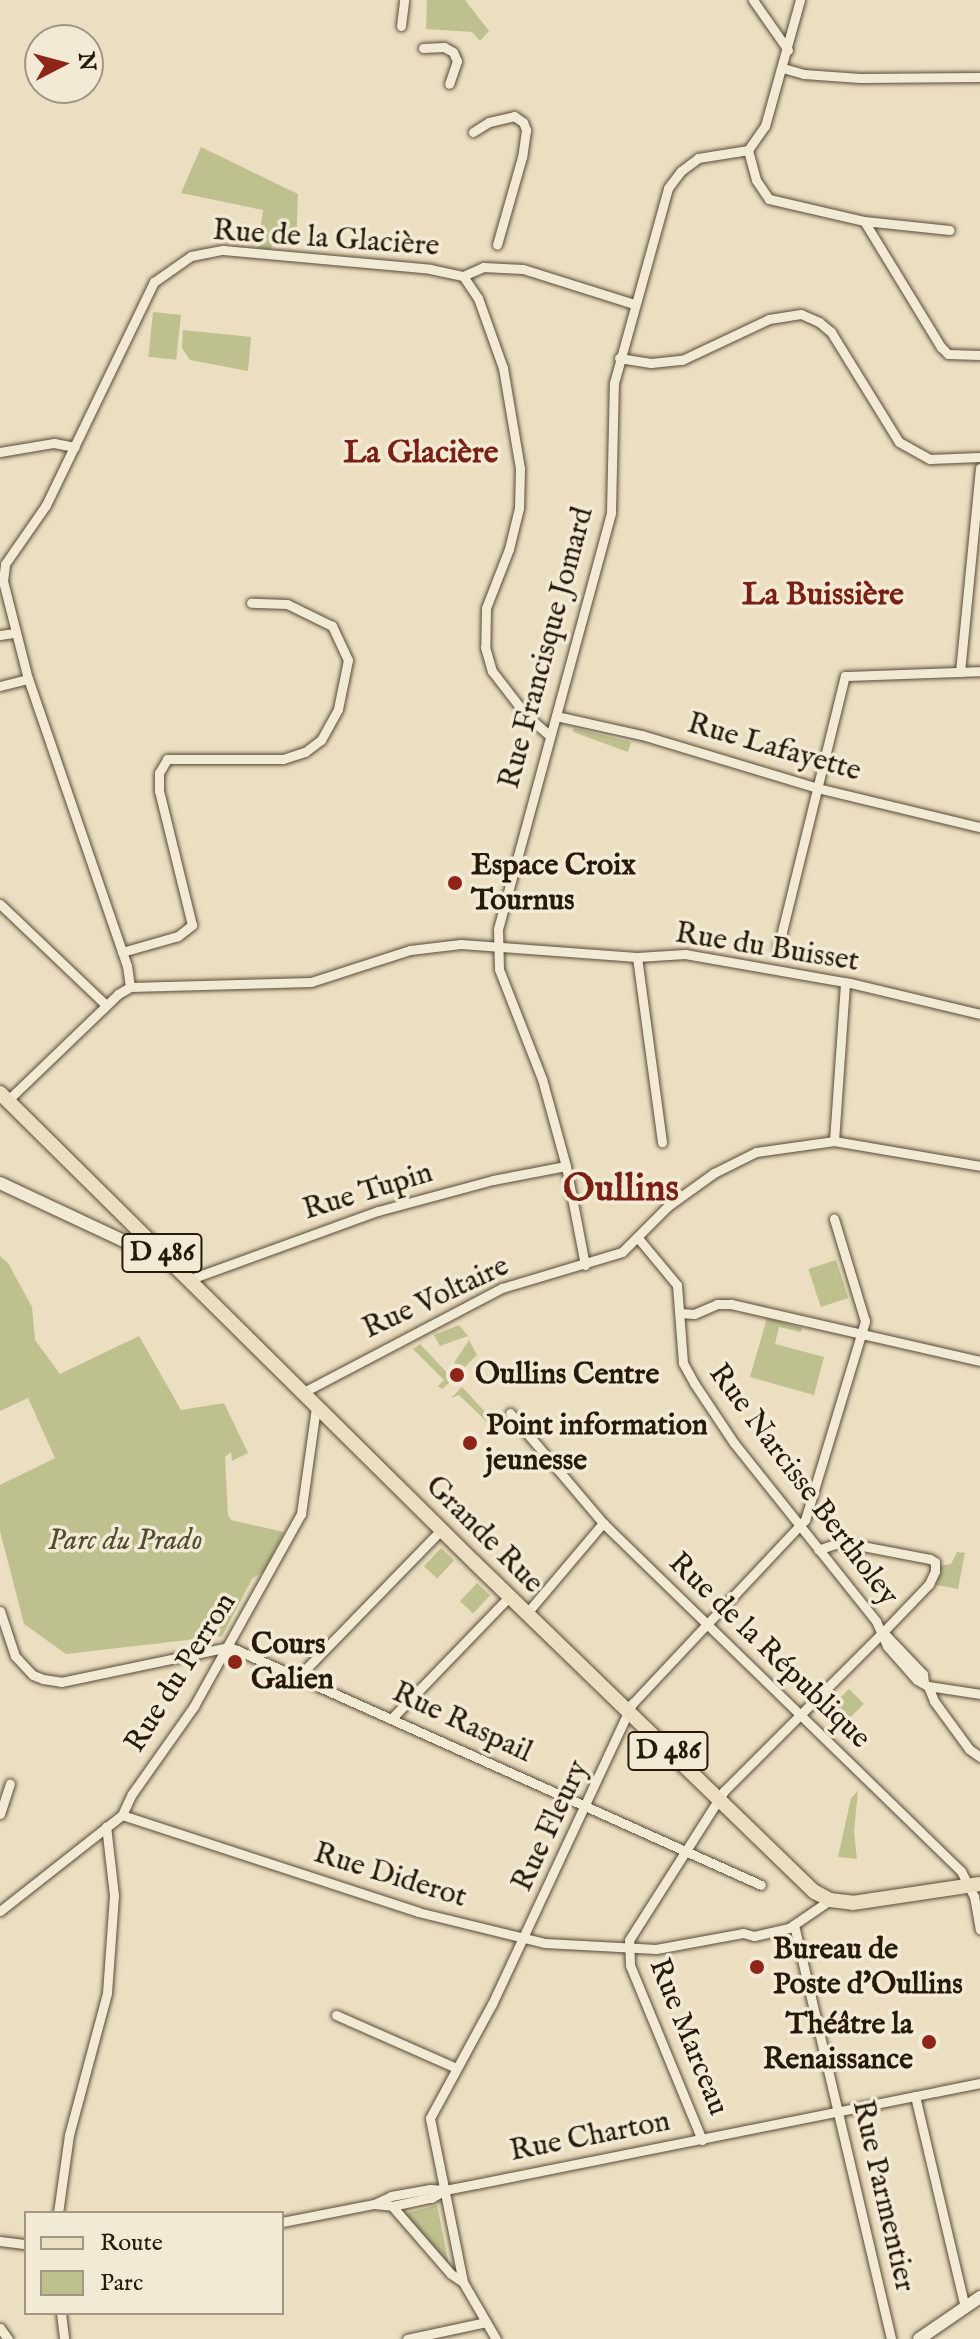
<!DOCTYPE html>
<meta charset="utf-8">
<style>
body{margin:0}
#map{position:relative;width:980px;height:2339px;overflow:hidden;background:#ecdec0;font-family:"IM FELL English",serif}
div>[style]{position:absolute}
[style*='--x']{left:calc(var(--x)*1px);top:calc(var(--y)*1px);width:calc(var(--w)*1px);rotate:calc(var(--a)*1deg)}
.green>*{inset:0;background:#bec08e;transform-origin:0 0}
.roads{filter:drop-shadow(0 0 2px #584b38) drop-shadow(0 0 2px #584b38)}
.street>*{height:9px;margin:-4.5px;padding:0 4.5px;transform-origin:4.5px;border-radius:4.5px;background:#f3ead6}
.secondary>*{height:12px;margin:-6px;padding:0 6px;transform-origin:6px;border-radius:6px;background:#f3ead6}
.primary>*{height:14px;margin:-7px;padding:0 7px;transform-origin:7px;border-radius:7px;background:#ecdec0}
.dots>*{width:22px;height:22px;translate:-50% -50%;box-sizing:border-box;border:4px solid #f3ead6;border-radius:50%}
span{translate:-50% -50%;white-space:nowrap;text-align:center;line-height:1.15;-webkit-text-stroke:7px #f3ead6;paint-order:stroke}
.shield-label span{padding:2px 6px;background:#f3ead6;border:2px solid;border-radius:6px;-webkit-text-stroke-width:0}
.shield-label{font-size:28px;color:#271a0a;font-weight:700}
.street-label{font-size:30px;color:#271a0a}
.poi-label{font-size:30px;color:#271a0a;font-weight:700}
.left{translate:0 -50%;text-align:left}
.right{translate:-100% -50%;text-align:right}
.park-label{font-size:30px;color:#544c32;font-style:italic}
.neighbourhood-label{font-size:32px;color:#7a1f14;font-weight:700}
.district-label{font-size:38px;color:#7a1f14;font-weight:700}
.legend{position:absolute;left:24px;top:2211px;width:260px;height:104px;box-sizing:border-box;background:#f3ead6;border:2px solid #a19784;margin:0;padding:10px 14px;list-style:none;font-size:24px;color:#271a0a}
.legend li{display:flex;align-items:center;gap:16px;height:40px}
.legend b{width:40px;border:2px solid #a19784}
.north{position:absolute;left:24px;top:24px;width:80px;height:80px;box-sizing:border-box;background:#f3ead6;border:2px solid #a19784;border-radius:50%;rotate:84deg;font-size:22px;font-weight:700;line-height:32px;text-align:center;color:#271a0a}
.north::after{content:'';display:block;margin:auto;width:28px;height:36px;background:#8f2418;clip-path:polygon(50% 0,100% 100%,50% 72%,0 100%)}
</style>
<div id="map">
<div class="green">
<div style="clip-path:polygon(427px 0,465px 0,489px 31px,480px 41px,472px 32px,426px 29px)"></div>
<div style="clip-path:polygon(201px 147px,298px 194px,296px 246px,272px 244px,271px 250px,258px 248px,263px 210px,181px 193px)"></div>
<div style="left:153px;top:312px;width:28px;height:45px;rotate:6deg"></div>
<div style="clip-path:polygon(183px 330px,251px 337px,248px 371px,190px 360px,182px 348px)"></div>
<div style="clip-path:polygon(574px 728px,631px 742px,628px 752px,573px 732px)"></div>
<div style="clip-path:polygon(0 1256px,8px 1263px,32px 1307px,35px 1340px,60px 1374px,139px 1336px,181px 1410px,224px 1403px,248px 1453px,232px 1461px,231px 1452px,225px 1457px,228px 1515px,231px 1520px,284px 1532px,264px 1571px,252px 1579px,222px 1636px,66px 1654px,24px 1624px,0 1531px,0 1485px,55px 1458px,28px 1398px,0 1411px)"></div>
<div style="left:836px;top:1260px;width:40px;height:29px;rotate:72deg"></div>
<div style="clip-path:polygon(767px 1318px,802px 1328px,801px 1332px,779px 1327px,775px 1344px,824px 1357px,814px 1395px,750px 1377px)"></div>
<div style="clip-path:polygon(459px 1325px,468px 1336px,440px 1346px,434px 1335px)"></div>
<div style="clip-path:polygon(469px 1340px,477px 1355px,464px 1368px,454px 1363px)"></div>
<div style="clip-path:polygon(420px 1344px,453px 1379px,442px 1389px,438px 1386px,444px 1380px,413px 1349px)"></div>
<div style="clip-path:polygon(462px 1387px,491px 1418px,487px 1422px,459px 1395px,451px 1398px)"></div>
<div style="left:441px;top:1548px;width:18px;height:25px;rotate:43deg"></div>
<div style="clip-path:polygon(957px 1552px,965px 1553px,958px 1589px,936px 1585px,940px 1566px,951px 1564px)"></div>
<div style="left:477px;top:1583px;width:18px;height:25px;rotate:43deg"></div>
<div style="left:849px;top:1689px;width:21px;height:33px;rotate:45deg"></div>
<div style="clip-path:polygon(858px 1791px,854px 1832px,857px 1859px,838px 1857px,851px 1798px)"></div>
<div style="clip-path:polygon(437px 2205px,449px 2265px,403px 2214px)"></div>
</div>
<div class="roads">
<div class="street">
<div style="--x:753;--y:0;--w:61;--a:55"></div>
<div style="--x:401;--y:26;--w:26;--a:-83"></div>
<div style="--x:423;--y:48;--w:21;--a:-3"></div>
<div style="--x:444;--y:47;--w:10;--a:29"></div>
<div style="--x:453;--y:52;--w:10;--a:66"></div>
<div style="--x:457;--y:61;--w:24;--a:109"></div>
<div style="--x:783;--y:68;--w:22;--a:16"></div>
<div style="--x:804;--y:74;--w:56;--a:4.1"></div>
<div style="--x:860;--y:78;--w:120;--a:-0.5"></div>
<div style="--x:473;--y:132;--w:19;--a:-32"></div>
<div style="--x:489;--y:122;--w:26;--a:-13"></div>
<div style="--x:514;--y:116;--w:11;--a:34"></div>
<div style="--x:523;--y:122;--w:9;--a:69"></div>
<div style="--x:526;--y:130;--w:27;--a:98"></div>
<div style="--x:522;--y:157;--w:91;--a:105.9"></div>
<div style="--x:748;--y:150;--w:31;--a:75"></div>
<div style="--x:756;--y:180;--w:23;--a:56"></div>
<div style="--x:769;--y:199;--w:98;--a:13"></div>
<div style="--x:864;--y:221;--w:148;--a:58.6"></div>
<div style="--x:941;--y:347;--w:10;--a:45"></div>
<div style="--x:948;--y:354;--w:32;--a:2"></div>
<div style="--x:864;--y:221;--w:86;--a:6"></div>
<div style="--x:463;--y:276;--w:27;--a:56"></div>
<div style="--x:478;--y:298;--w:74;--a:70.3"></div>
<div style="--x:503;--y:368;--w:101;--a:80.4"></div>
<div style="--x:520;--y:468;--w:40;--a:91.4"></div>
<div style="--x:519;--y:508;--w:42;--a:103.7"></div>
<div style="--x:509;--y:549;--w:63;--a:111.3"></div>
<div style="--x:486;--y:608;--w:39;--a:91"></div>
<div style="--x:485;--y:647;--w:25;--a:74"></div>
<div style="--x:492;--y:671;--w:56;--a:52.3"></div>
<div style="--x:526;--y:715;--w:32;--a:41"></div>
<div style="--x:619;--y:358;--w:32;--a:9"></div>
<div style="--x:651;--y:363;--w:31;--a:-6"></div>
<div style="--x:682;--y:360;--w:96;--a:-25.2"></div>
<div style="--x:769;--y:319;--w:32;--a:-9"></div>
<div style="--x:801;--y:314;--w:20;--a:24"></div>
<div style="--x:819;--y:322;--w:16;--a:40"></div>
<div style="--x:831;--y:332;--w:129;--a:58.3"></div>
<div style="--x:899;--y:442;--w:35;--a:29"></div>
<div style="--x:930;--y:459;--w:50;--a:-2.3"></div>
<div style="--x:0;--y:452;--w:55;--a:-9.5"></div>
<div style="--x:54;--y:443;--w:21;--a:11"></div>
<div style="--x:0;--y:635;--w:15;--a:-8"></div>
<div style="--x:960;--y:672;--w:205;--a:-84.4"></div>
<div style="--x:0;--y:686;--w:29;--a:-14"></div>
<div style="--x:556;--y:716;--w:88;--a:12.5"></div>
<div style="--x:642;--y:735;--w:183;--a:16.8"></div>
<div style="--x:817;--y:788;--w:168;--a:13.5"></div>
<div style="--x:0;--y:904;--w:146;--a:43.6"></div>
<div style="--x:778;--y:948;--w:280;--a:-76.2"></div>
<div style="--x:845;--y:676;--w:135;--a:-2.1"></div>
<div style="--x:122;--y:952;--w:58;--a:-15.9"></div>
<div style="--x:178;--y:936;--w:18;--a:-38"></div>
<div style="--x:192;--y:925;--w:138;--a:-103.8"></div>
<div style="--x:159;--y:791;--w:18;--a:-90"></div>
<div style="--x:159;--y:773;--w:16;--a:-60"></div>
<div style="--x:167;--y:759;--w:116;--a:0"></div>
<div style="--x:283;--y:759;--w:23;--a:-18"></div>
<div style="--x:305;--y:752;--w:20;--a:-37"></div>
<div style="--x:321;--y:740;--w:35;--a:-61"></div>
<div style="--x:338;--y:709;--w:50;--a:-78.5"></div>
<div style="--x:348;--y:660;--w:38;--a:-115"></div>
<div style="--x:332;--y:626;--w:50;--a:-153.9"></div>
<div style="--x:287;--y:604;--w:36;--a:-178"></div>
<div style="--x:637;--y:957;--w:187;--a:82.3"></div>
<div style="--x:130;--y:987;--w:21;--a:-98"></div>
<div style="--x:127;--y:966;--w:304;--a:-109"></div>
<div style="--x:28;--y:679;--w:101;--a:-104.3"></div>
<div style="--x:3;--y:581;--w:17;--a:-83"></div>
<div style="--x:5;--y:564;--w:72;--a:-55.2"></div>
<div style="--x:46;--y:505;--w:248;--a:-64.2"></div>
<div style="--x:154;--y:282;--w:45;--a:-35.1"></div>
<div style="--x:191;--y:256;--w:33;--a:-11"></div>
<div style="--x:223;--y:250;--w:208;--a:5.2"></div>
<div style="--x:430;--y:269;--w:34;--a:12"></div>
<div style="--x:463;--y:276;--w:22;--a:-24"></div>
<div style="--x:483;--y:267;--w:40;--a:2.9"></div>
<div style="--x:523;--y:269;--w:116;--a:17.5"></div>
<div style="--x:8;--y:1100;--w:153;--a:-43.9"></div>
<div style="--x:118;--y:994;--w:14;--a:-30"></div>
<div style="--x:130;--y:987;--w:181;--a:-1.6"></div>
<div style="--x:311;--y:982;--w:104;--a:-17.9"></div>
<div style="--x:410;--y:950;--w:51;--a:-6.7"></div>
<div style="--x:461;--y:944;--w:176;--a:4.2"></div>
<div style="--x:637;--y:957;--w:48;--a:-3.6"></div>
<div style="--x:685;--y:954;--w:168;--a:10"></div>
<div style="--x:850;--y:983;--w:134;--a:13.4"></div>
<div style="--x:834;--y:1141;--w:159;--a:-86"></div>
<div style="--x:638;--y:1238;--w:61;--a:50.3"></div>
<div style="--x:677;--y:1285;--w:78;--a:85.6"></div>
<div style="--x:683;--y:1363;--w:23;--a:61"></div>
<div style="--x:694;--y:1383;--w:72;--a:56.3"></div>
<div style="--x:734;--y:1443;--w:228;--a:51.4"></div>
<div style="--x:876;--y:1621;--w:27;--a:66"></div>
<div style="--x:887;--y:1646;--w:45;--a:48.6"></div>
<div style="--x:917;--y:1680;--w:13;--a:29"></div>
<div style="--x:928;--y:1686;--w:16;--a:68"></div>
<div style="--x:934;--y:1701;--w:59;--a:53.9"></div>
<div style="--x:969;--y:1749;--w:14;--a:36"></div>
<div style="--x:585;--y:1265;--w:101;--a:-100.9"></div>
<div style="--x:566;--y:1166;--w:90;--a:-105.4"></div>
<div style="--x:542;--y:1079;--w:118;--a:-111.4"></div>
<div style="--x:499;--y:969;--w:40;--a:-91.4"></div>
<div style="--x:498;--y:929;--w:432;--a:-74.8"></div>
<div style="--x:611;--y:512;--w:129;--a:-88.7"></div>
<div style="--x:614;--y:383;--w:202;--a:-74.5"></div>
<div style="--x:668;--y:188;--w:21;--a:-53"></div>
<div style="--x:681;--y:171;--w:21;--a:-37"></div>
<div style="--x:698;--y:158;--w:51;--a:-9.1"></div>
<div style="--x:748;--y:150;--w:29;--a:-55"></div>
<div style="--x:765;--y:126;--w:131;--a:-74.5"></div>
<div style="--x:188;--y:1280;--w:202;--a:-20"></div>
<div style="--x:378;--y:1211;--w:119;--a:-15.1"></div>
<div style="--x:493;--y:1180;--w:74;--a:-10.9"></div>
<div style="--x:680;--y:1313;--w:14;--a:4"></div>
<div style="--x:694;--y:1314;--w:25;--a:-23"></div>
<div style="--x:717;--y:1304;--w:14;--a:0"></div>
<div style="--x:731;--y:1304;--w:255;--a:12.9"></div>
<div style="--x:302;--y:1393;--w:226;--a:-27.7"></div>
<div style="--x:502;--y:1288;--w:125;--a:-16.7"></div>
<div style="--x:622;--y:1252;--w:65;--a:-45"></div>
<div style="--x:668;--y:1206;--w:57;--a:-35.7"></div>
<div style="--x:714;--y:1173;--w:47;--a:-26.6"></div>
<div style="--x:756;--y:1152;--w:79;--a:-8"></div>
<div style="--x:834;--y:1141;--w:148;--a:9.7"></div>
<div style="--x:510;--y:1413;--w:144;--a:49.8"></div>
<div style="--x:603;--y:1523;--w:499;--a:44.2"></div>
<div style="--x:961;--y:1871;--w:28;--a:63"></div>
<div style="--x:974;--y:1896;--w:34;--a:80"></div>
<div style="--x:0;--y:1611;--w:47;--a:71.6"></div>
<div style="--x:15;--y:1656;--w:26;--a:47"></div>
<div style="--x:33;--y:1675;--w:11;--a:22"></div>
<div style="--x:43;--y:1679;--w:18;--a:9"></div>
<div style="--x:61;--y:1682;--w:172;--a:-11.8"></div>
<div style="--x:229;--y:1647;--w:9;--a:21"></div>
<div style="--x:237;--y:1650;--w:574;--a:24.15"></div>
<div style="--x:527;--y:1613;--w:118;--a:-49.8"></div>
<div style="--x:883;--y:1632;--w:58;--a:46.4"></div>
<div style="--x:923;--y:1674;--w:8;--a:83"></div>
<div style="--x:299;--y:1676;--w:204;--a:-45.8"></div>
<div style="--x:928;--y:1686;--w:53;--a:8.7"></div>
<div style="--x:393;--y:1717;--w:168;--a:-46"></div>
<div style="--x:0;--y:1814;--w:32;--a:-72"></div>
<div style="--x:122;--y:1815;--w:311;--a:18.1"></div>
<div style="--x:418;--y:1912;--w:131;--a:13.7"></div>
<div style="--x:545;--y:1943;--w:111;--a:3.1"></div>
<div style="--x:656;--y:1949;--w:88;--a:-10.4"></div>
<div style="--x:743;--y:1933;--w:11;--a:15"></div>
<div style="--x:754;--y:1936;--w:36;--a:-13"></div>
<div style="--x:789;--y:1928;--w:50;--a:-34.3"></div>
<div style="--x:0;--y:1911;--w:155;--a:-38.2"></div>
<div style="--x:122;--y:1815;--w:23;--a:-65"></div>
<div style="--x:132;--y:1794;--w:108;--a:-54.8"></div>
<div style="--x:194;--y:1706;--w:220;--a:-60.9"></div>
<div style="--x:301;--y:1514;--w:108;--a:-82"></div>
<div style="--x:794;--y:1925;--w:425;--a:76.8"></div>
<div style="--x:336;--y:2015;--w:131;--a:23.8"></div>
<div style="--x:915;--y:2096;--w:217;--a:76.7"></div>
<div style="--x:702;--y:2140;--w:189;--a:-112.4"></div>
<div style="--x:630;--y:1965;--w:25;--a:-92"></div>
<div style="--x:629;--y:1940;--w:177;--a:-57.5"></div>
<div style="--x:724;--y:1791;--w:225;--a:-45"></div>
<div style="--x:883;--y:1632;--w:66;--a:-46.2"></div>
<div style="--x:929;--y:1584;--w:14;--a:-65"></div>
<div style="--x:935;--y:1571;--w:9;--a:-90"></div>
<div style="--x:935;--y:1562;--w:6;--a:-149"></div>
<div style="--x:930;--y:1559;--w:91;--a:-169.2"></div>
<div style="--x:841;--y:1542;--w:24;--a:161"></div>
<div style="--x:374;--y:2204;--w:18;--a:6"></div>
<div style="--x:392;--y:2206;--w:40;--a:-12"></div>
<div style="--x:431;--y:2198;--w:16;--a:-30"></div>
<div style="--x:445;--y:2190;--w:32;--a:-11"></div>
<div style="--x:476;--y:2184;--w:514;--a:-11.33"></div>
<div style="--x:392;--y:2206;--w:90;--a:49.1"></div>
<div style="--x:451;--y:2274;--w:14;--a:34"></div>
<div style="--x:58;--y:2213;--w:79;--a:-82"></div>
<div style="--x:69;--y:2135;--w:147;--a:-75"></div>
<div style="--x:107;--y:1993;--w:98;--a:-85.9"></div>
<div style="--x:114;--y:1895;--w:69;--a:-96.6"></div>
<div style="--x:282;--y:2222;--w:94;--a:-11.1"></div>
<div style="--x:374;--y:2204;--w:19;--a:-25"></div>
<div style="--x:391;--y:2196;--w:40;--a:-10"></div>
<div style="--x:430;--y:2189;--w:15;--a:4"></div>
<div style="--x:0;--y:2241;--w:26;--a:7"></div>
<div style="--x:61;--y:2313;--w:26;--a:83"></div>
<div style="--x:0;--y:2328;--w:14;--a:54"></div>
<div style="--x:407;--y:2339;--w:81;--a:-12.1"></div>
<div style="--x:496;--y:2339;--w:66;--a:-120.1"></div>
<div style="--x:463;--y:2282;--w:167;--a:-101.4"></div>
<div style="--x:430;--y:2118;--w:130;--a:-61.5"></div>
<div style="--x:492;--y:2004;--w:331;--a:-65"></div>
<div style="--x:632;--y:1704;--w:253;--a:-46.8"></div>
<div style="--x:805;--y:1520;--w:208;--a:-73.2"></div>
<div style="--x:865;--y:1321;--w:107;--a:-106.9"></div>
</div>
<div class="secondary">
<div style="--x:0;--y:1183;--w:170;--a:25.1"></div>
<div style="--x:154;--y:1255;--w:11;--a:5"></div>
<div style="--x:919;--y:2339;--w:74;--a:-34.5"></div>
</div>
<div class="primary">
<div style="--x:0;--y:1093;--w:668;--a:44.7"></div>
<div style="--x:475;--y:1563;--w:473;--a:44.1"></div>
<div style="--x:815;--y:1892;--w:17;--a:28"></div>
<div style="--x:830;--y:1900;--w:23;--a:7"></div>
<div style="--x:853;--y:1903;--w:128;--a:-8.5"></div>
</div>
</div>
<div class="dots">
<div style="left:455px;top:883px;background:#8f2418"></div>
<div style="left:457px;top:1375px;background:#8f2418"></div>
<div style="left:470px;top:1443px;background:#8f2418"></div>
<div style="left:235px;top:1662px;background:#8f2418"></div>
<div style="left:757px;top:1967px;background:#8f2418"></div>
<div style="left:929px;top:2042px;background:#8f2418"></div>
</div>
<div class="shield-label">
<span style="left:162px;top:1253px">D 486</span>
<span style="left:668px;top:1751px">D 486</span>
</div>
<div class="street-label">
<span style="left:326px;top:239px;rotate:4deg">Rue de la Glacière</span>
<span style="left:547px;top:648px;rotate:-75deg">Rue Francisque Jomard</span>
<span style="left:774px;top:748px;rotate:16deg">Rue Lafayette</span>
<span style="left:767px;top:948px;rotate:9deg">Rue du Buisset</span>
<span style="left:368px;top:1192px;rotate:-17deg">Rue Tupin</span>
<span style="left:436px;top:1298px;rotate:-25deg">Rue Voltaire</span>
<span style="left:803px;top:1485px;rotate:53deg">Rue Narcisse Bertholey</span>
<span style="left:484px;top:1535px;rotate:45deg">Grande Rue</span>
<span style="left:769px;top:1651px;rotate:44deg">Rue de la République</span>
<span style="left:181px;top:1673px;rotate:-58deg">Rue du Perron</span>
<span style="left:462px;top:1723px;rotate:25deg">Rue Raspail</span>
<span style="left:551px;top:1826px;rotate:-65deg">Rue Fleury</span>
<span style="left:390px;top:1876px;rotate:17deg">Rue Diderot</span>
<span style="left:688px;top:2037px;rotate:68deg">Rue Marceau</span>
<span style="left:590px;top:2137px;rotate:-11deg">Rue Charton</span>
<span style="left:883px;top:2196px;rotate:77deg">Rue Parmentier</span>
</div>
<div class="poi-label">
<span class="left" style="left:471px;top:883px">Espace Croix<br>Tournus</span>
<span class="left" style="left:475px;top:1375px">Oullins Centre</span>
<span class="left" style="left:486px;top:1443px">Point information<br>jeunesse</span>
<span class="left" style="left:251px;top:1662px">Cours<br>Galien</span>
<span class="left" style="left:773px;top:1967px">Bureau de<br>Poste d'Oullins</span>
<span class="right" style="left:913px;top:2042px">Théâtre la<br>Renaissance</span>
</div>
<div class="park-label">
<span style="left:125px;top:1541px">Parc du Prado</span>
</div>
<div class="neighbourhood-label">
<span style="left:421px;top:454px">La Glacière</span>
<span style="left:823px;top:596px">La Buissière</span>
</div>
<div class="district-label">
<span style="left:621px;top:1191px">Oullins</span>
</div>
<ul class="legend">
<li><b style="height:10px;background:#ecdec0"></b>Route</li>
<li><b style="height:22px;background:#bec08e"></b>Parc</li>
</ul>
<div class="north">N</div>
</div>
